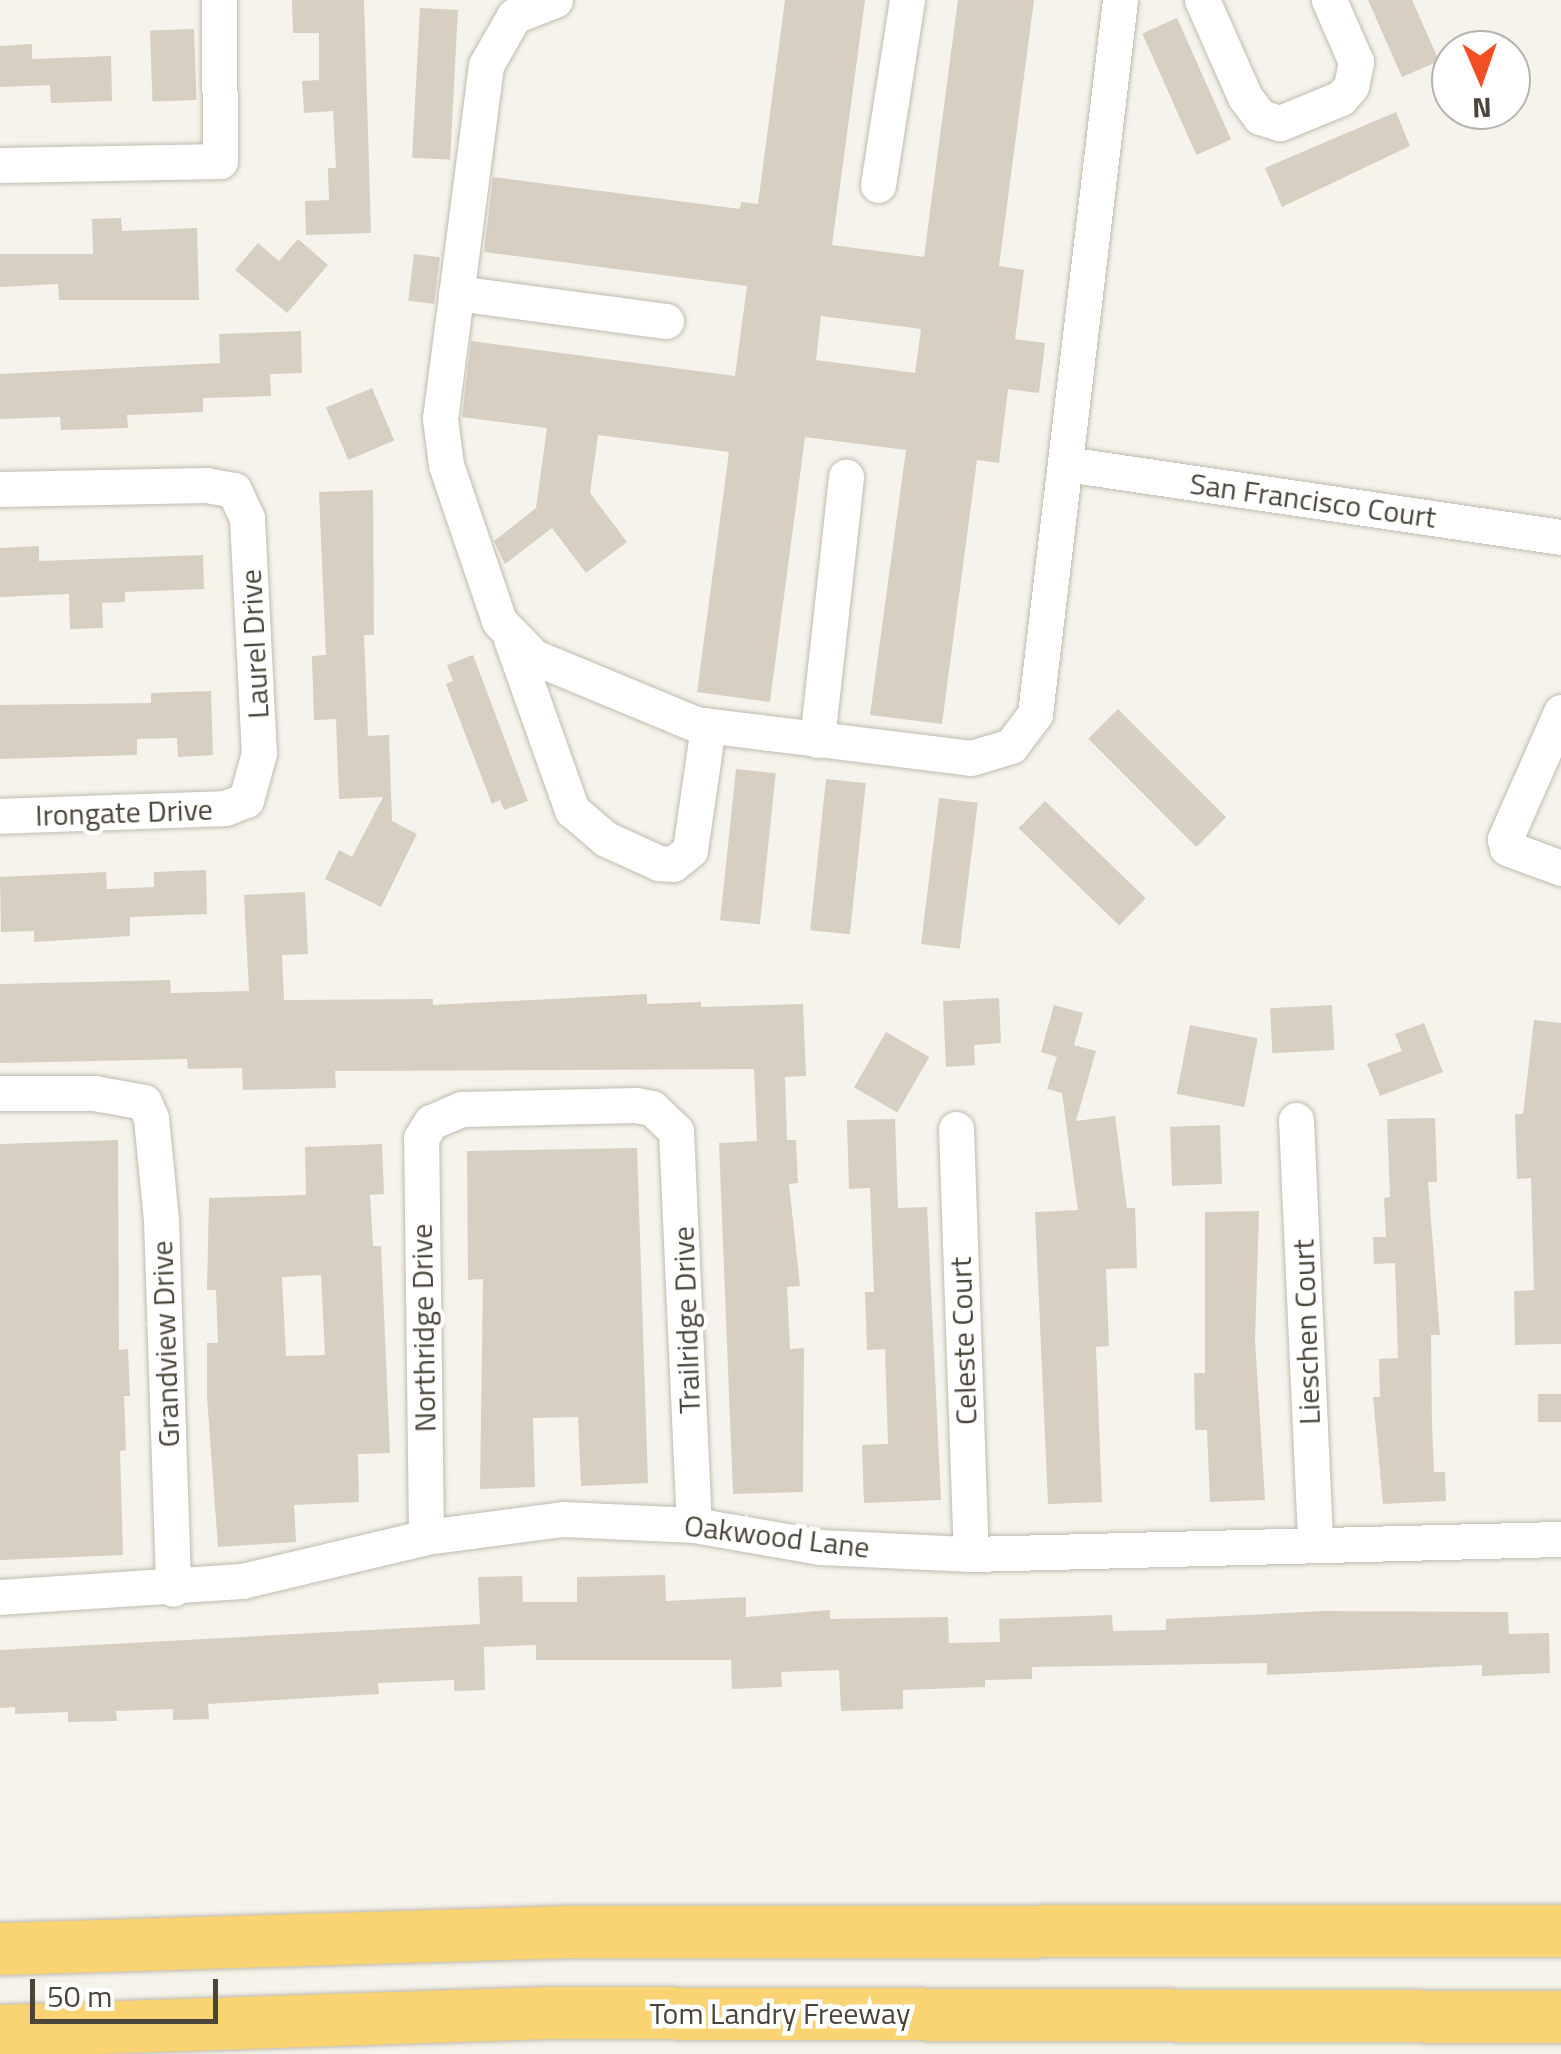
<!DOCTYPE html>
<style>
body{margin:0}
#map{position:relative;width:1561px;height:2054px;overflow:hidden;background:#f5f3eb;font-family:"Titillium Web",sans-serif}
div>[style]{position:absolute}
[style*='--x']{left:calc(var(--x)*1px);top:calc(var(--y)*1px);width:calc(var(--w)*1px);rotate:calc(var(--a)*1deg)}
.building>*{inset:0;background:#d7cfc1;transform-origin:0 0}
.roads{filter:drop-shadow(0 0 2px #c1bbae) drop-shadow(0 0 2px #c1bbae)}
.minor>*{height:35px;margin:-17.5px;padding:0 17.5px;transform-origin:17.5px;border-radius:17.5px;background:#fff}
.highway>*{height:52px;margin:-26px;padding:0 26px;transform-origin:26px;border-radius:26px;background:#fad472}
span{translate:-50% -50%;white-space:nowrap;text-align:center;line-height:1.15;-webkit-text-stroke:9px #fff;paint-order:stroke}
.street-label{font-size:30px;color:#4a4439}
.north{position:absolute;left:1431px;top:30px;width:100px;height:100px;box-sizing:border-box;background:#fff;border:2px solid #b7b4b0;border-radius:50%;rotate:178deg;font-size:28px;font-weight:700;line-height:40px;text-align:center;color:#4a4439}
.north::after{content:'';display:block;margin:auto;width:35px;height:45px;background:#f44e24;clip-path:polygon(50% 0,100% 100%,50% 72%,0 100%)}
.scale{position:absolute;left:30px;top:1979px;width:188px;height:45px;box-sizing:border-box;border:5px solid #4a4439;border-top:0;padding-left:12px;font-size:30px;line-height:35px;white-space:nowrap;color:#4a4439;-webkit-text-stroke:8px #fff;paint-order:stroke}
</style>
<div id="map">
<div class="building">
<div style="clip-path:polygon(292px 0,364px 0,371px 233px,306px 235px,305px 201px,329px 200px,328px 168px,336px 168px,333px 111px,304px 113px,302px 81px,319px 80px,319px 33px,293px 33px)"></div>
<div style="clip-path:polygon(evenodd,785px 0,865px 0,832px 245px,924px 257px,958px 0,1034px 0,999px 266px,1024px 270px,1015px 339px,1045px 343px,1039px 393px,1008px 389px,999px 463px,977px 460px,942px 724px,870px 715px,906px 450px,805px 437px,770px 702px,697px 692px,729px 452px,598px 435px,590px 493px,627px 542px,586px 573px,552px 528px,505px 564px,494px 541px,536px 508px,547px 428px,462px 417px,471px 341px,735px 376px,747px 286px,484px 252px,493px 177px,740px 209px,741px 202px,758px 204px,785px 0,821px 316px,921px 329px,915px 373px,816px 360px,821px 316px)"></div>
<div style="clip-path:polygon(1368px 0,1412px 0,1439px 61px,1402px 77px)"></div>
<div style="left:420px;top:8px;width:38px;height:150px;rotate:3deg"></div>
<div style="left:1177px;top:18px;width:133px;height:38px;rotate:66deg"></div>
<div style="left:194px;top:29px;width:71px;height:44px;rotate:88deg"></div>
<div style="clip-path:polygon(32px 44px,32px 59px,111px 56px,112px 101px,51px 103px,50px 85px,0 87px,0 46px)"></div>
<div style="clip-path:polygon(1396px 112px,1410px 146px,1282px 207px,1265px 168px)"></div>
<div style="clip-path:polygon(121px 218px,122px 231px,197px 228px,199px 300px,59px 300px,58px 284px,0 287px,0 254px,93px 254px,92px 219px)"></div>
<div style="clip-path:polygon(298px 239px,328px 265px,287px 313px,235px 270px,258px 243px,279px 261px)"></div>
<div style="left:414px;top:254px;width:26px;height:47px;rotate:7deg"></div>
<div style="clip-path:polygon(301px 331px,302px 373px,270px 374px,271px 396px,203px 398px,203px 412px,127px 415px,128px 428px,61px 430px,60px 417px,0 419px,0 374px,220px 363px,219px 334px)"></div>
<div style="left:372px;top:388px;width:57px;height:50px;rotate:67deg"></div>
<div style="clip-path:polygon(373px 490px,374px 635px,364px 635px,368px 736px,389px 735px,392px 821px,417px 834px,381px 907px,325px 879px,339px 850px,352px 857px,383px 797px,339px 799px,336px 719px,314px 720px,312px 656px,326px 655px,319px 492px)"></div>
<div style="clip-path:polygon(39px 546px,39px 561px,203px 555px,204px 589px,125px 592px,125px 602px,102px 603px,103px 628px,70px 629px,69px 594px,0 597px,0 548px)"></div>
<div style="clip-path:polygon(473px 655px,528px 801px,504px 810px,500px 800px,492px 804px,446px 684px,453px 681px,447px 665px)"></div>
<div style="clip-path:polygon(211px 691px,213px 755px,178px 757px,177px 738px,137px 739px,137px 755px,0 759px,0 705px,151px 703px,151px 693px)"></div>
<div style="left:1118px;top:709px;width:153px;height:42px;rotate:45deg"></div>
<div style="left:736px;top:769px;width:40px;height:152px;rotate:6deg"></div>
<div style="left:826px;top:779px;width:40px;height:152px;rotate:6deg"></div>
<div style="left:939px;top:798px;width:39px;height:147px;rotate:7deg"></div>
<div style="left:1045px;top:801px;width:140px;height:38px;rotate:44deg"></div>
<div style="clip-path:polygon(206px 870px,207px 914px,130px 917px,130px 936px,34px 942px,34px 931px,1px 932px,0 877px,106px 872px,107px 889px,154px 887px,154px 872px)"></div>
<div style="clip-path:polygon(305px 892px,308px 954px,282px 955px,284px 1000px,433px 999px,433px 1005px,647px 994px,647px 1004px,701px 1002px,701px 1007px,803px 1004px,806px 1076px,785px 1077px,787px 1140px,796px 1140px,798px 1183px,789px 1184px,800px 1286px,787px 1287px,790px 1349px,804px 1348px,803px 1492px,733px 1494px,719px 1143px,757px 1141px,754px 1069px,335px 1071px,336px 1088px,243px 1090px,242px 1068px,188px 1069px,187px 1059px,0 1063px,0 984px,170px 980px,171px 993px,249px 991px,244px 895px)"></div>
<div style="clip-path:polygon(999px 998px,1001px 1043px,974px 1045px,975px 1065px,946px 1067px,943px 1001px)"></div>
<div style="clip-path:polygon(1054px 1005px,1083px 1013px,1074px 1045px,1096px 1051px,1076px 1121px,1115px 1116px,1127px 1208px,1135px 1208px,1137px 1268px,1106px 1269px,1109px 1346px,1096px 1347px,1102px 1502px,1048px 1504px,1035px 1212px,1078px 1210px,1062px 1093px,1047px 1089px,1057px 1057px,1041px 1052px)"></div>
<div style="left:1332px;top:1005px;width:45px;height:62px;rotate:87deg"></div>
<div style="clip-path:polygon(1534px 1020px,1561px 1023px,1561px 1344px,1515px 1345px,1514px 1291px,1534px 1290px,1531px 1178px,1517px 1179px,1515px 1114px,1523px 1114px)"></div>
<div style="clip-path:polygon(1424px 1023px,1443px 1072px,1380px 1096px,1367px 1064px,1402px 1051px,1395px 1034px)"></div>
<div style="left:1190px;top:1025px;width:69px;height:70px;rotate:11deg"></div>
<div style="left:886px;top:1032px;width:50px;height:64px;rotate:30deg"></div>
<div style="clip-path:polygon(1435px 1118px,1437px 1182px,1428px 1182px,1440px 1335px,1431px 1335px,1432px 1425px,1434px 1472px,1445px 1472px,1446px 1501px,1383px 1504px,1373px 1397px,1380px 1397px,1379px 1359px,1398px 1358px,1395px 1263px,1374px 1264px,1373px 1237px,1386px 1237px,1384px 1198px,1390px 1197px,1387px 1119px)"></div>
<div style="clip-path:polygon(895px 1119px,898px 1208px,927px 1207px,941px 1500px,864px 1503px,862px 1445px,888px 1444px,885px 1349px,867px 1350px,865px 1292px,874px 1292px,870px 1188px,849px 1189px,847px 1120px)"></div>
<div style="left:1220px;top:1125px;width:59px;height:50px;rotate:88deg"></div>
<div style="clip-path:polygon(118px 1140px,119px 1350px,128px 1349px,130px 1396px,124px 1396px,126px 1450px,120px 1451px,123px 1555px,0 1560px,0 1144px)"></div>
<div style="clip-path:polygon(evenodd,382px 1144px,384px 1194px,370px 1195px,373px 1246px,381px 1246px,390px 1453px,358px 1454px,359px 1502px,294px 1505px,296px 1542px,218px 1547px,207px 1397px,207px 1343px,218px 1343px,216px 1290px,207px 1290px,209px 1198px,306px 1195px,305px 1147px,382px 1144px,321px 1275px,325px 1355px,286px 1356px,282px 1277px,321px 1275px)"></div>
<div style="clip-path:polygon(637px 1148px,648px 1483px,581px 1486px,578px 1417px,533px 1418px,535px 1487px,480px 1489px,483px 1279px,468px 1280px,467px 1151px)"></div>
<div style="clip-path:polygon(1259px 1211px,1255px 1341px,1265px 1500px,1210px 1502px,1207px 1430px,1195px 1430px,1194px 1373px,1205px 1373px,1205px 1212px)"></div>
<div style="left:1561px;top:1394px;width:28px;height:23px;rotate:90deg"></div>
<div style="clip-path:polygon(665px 1575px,666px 1601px,746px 1597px,746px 1617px,830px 1610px,830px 1619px,948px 1617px,949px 1643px,1000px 1642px,999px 1619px,1112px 1615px,1113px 1631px,1166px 1630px,1166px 1619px,1324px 1611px,1508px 1612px,1509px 1634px,1549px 1633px,1550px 1673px,1482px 1676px,1482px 1665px,1267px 1675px,1267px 1663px,1032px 1667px,1032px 1679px,985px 1680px,985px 1687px,903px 1690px,903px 1709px,841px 1711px,839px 1670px,781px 1672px,782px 1687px,732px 1689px,731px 1660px,536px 1660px,536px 1645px,484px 1647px,485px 1690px,454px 1691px,454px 1680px,378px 1683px,379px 1694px,208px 1704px,209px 1719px,173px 1720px,173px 1709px,116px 1711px,117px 1721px,68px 1722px,68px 1712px,15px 1714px,15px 1707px,0 1708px,0 1650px,480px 1624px,478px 1577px,522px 1576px,523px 1602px,577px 1602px,577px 1577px)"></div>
</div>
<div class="roads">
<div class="minor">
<div style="--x:555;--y:0;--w:44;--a:158.7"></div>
<div style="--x:514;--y:16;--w:56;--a:119.7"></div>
<div style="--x:486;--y:65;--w:356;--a:97.4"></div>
<div style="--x:440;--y:418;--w:47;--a:82.7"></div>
<div style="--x:446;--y:465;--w:165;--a:71.2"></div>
<div style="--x:499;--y:621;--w:50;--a:45.8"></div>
<div style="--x:534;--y:657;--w:175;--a:22.5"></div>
<div style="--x:696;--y:724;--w:277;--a:7"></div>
<div style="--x:971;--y:758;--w:42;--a:-16.7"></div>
<div style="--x:1011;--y:746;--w:40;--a:-53"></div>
<div style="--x:1035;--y:714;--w:719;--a:-83.21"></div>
<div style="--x:1202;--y:0;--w:106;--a:66.1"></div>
<div style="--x:1245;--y:97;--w:25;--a:53"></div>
<div style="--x:1260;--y:117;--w:21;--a:17"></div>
<div style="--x:1280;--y:123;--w:66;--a:-22.3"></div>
<div style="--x:1341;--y:98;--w:16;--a:-50"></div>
<div style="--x:1351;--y:86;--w:25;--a:-78"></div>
<div style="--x:1356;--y:62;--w:68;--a:-113.5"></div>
<div style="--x:0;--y:165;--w:220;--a:-1"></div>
<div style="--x:220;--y:161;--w:161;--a:-90.4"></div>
<div style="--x:878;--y:185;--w:187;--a:-81.1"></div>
<div style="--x:456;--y:293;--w:212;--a:7.6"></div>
<div style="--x:1066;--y:464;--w:500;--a:8.39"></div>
<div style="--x:0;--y:489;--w:206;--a:-1.1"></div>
<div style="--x:206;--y:485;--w:28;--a:10"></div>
<div style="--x:234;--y:490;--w:31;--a:65"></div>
<div style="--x:247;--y:518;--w:235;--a:87.1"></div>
<div style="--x:259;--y:753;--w:49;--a:105.5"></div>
<div style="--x:246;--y:800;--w:22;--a:159"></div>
<div style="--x:225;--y:808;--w:225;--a:178"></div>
<div style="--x:511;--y:639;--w:182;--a:70.4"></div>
<div style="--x:572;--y:810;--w:45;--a:40.5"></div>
<div style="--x:606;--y:839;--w:58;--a:24.4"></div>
<div style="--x:659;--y:863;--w:14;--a:4"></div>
<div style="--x:673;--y:864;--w:22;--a:-39"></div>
<div style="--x:690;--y:850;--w:125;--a:-81.7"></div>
<div style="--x:1561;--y:712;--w:139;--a:113.8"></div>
<div style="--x:1505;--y:839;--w:9;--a:77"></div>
<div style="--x:1507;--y:848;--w:58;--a:20.3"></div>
<div style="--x:817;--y:740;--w:265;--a:-83.7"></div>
<div style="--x:0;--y:1093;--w:94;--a:0"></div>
<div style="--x:94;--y:1093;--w:51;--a:10.2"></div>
<div style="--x:144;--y:1102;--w:17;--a:66"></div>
<div style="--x:151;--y:1118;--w:102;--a:84.4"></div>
<div style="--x:161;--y:1220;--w:369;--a:88.1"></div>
<div style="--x:1296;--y:1120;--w:424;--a:87.4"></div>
<div style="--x:956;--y:1129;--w:425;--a:88"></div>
<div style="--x:426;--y:1537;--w:399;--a:-90.7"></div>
<div style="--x:421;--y:1138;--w:19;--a:-58"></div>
<div style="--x:431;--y:1122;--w:34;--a:-23"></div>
<div style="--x:462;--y:1109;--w:174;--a:-1.3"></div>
<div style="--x:636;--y:1105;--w:16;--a:11"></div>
<div style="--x:652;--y:1108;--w:33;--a:44"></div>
<div style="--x:676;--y:1131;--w:394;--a:87.4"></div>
<div style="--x:0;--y:1597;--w:243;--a:-3.8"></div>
<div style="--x:242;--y:1581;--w:189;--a:-13.4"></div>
<div style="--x:426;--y:1537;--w:138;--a:-7.5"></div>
<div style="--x:563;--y:1519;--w:131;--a:2.6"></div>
<div style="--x:694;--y:1525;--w:128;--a:9.9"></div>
<div style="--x:820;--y:1547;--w:151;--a:2.7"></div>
<div style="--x:971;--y:1554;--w:590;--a:-1.46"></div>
</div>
<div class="highway">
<div style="--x:0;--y:1949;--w:570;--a:-1.71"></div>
<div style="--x:570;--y:1932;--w:991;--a:-0.06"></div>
<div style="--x:0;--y:2031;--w:549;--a:-1.88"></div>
<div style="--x:549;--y:2013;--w:1012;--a:0.23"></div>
</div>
</div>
<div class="street-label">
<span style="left:1313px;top:500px;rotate:8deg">San Francisco Court</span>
<span style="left:254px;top:644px;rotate:-93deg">Laurel Drive</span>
<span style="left:124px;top:812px;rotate:-2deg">Irongate Drive</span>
<span style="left:686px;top:1320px;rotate:-92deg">Trailridge Drive</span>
<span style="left:423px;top:1328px;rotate:-91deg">Northridge Drive</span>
<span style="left:1306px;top:1332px;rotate:-92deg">Lieschen Court</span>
<span style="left:963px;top:1341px;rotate:-92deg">Celeste Court</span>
<span style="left:165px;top:1344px;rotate:-92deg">Grandview Drive</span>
<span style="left:777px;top:1536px;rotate:7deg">Oakwood Lane</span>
<span style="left:780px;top:2013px">Tom Landry Freeway</span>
</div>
<div class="north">N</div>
<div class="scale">50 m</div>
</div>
